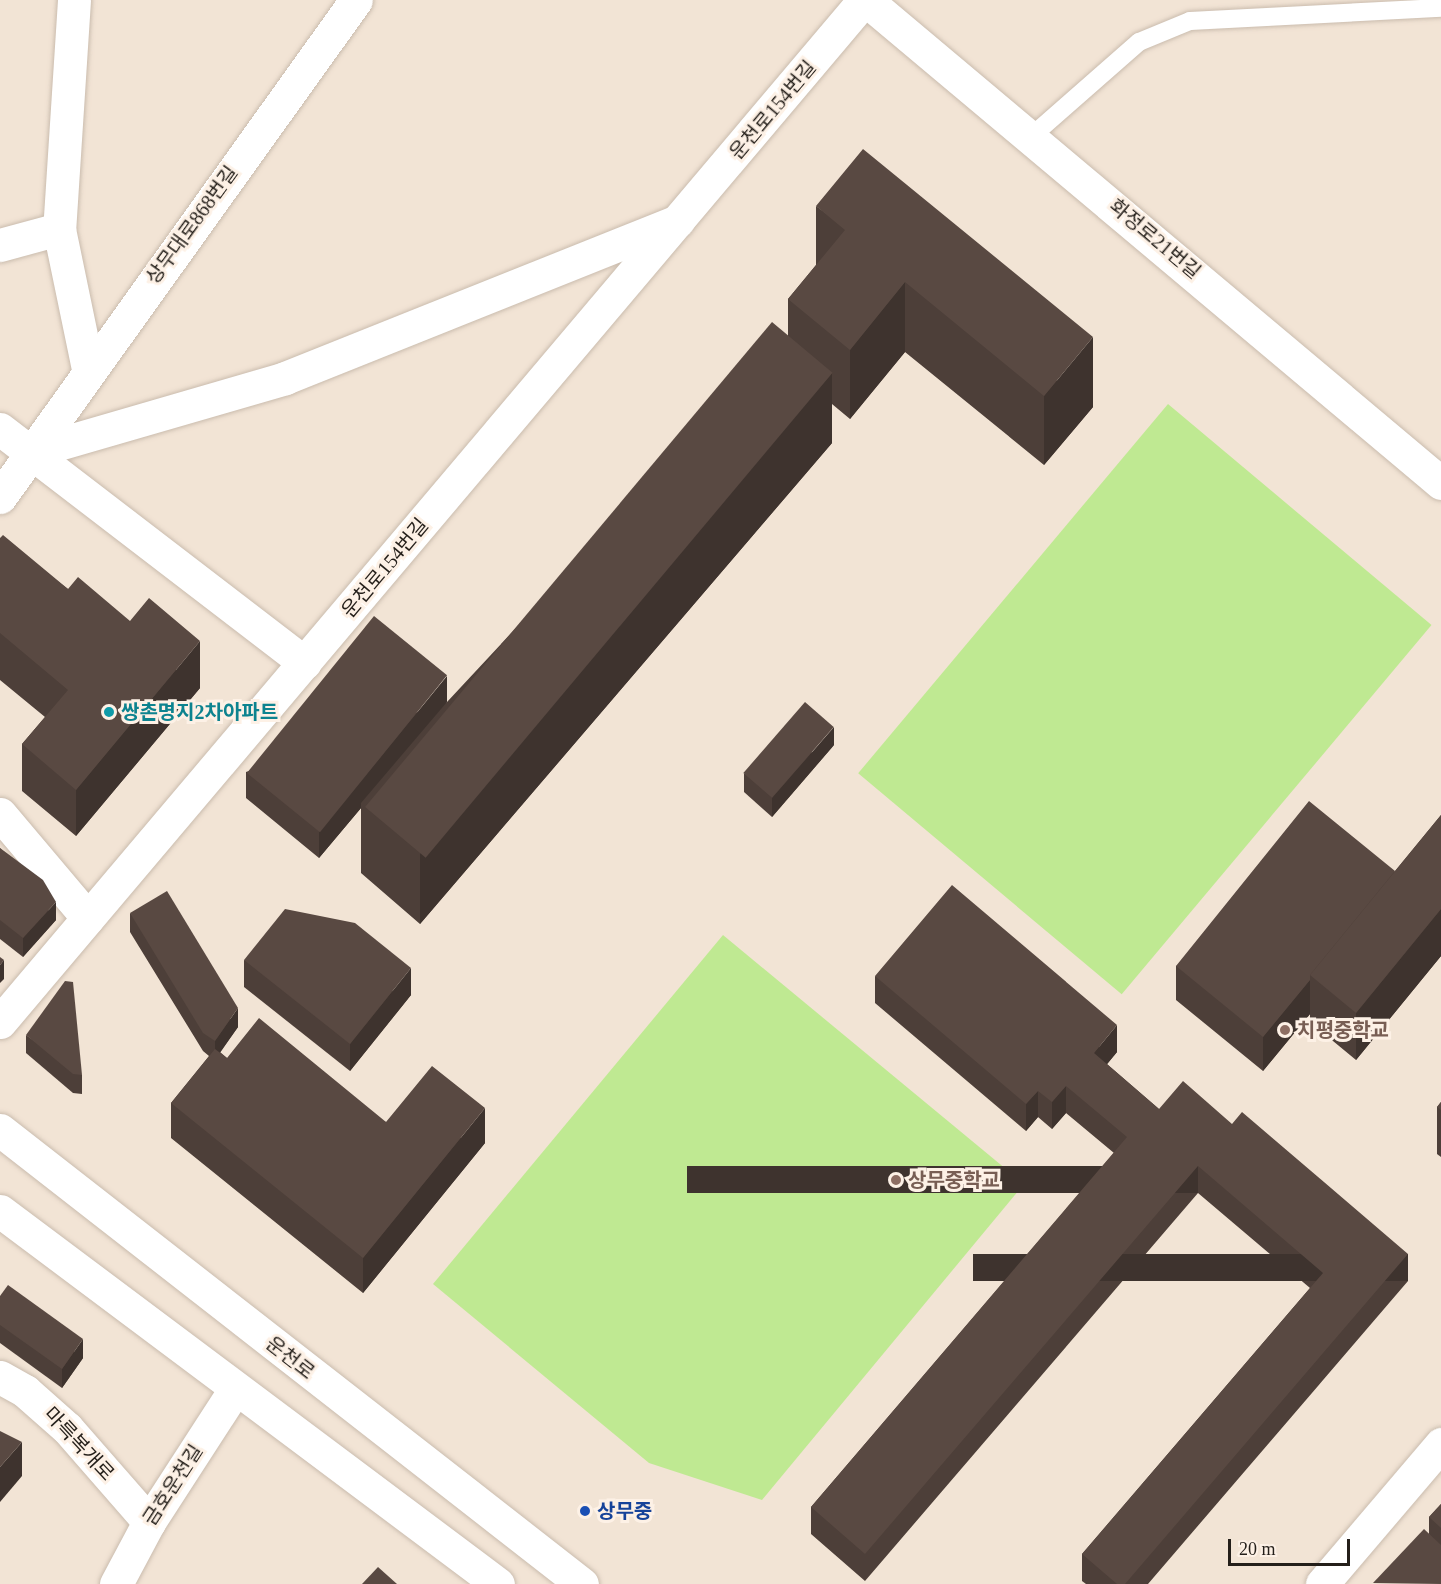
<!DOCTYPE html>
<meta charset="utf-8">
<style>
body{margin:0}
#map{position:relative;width:1441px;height:1584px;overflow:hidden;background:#f2e4d5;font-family:"Times New Roman","Noto Sans KR",serif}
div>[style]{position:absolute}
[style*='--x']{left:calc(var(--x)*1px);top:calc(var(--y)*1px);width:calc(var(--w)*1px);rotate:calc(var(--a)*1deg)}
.green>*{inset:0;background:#bfe992;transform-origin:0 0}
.roads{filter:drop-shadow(0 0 2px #cabcae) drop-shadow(0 0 2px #cabcae)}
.service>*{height:18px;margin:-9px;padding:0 9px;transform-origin:9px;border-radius:9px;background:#fff}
.minor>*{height:33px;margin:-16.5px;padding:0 16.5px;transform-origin:16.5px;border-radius:16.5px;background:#fff}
.tertiary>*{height:33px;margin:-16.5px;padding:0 16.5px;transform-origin:16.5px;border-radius:16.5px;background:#fff}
.wall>*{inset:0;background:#4d3f39}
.shaded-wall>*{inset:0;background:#3e332e;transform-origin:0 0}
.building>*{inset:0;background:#594942;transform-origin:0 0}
.dots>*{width:16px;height:16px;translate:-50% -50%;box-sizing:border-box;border:3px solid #fdf1e6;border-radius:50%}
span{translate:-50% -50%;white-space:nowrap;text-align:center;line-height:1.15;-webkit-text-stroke:6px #fdf1e6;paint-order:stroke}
.street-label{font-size:20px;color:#241f1a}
.culture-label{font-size:20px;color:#0d838f;font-weight:700}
.left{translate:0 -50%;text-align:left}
.education-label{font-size:20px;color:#785e54;font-weight:700}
.transit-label{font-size:20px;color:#164399;font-weight:700}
.scale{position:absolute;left:1228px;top:1539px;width:122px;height:27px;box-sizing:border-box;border:3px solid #241f1a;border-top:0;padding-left:8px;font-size:18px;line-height:21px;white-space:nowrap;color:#241f1a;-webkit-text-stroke:4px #fdf1e6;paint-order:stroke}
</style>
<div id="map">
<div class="green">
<div style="left:1168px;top:404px;width:344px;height:482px;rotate:40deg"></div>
<div style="clip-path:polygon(723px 935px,1024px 1184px,762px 1500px,649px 1463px,433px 1284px)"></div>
</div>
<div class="roads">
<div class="service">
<div style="--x:1033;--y:135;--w:141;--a:-41.3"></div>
<div style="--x:1139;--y:42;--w:55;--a:-22.4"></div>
<div style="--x:1190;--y:21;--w:251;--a:-3"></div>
</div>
<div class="minor">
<div style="--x:74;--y:0;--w:229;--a:93.7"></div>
<div style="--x:59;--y:229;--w:143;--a:78.3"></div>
<div style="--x:866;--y:0;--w:751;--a:40.03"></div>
<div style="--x:0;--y:245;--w:61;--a:-15.2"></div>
<div style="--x:0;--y:429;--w:384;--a:37.5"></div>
<div style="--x:31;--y:452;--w:265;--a:-16.2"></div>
<div style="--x:285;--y:378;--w:423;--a:-21.8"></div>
<div style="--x:0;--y:497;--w:611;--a:-54.39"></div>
<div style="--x:0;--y:814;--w:136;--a:49.8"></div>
<div style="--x:0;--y:1022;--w:1338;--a:-49.79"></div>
<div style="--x:0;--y:1377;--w:29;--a:29"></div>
<div style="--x:25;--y:1391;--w:56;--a:41.4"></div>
<div style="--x:67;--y:1428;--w:125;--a:48.9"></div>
<div style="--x:116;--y:1584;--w:70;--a:-62"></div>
<div style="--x:149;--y:1522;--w:158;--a:-57.1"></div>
</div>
<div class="tertiary">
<div style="--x:0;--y:1130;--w:738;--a:37.96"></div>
<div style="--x:0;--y:1211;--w:622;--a:36.83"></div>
<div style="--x:1322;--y:1584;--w:184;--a:-49.6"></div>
</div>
</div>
<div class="wall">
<div style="clip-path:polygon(816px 206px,1093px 407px,1044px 465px,905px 352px,850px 419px,832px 404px,832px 443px,420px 924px,361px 873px,361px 808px,319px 858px,246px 798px,246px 772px,447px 702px,788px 336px,788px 299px,816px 265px)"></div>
<div style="clip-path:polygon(0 538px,200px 688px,76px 836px,22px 791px,22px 744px,45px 717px,0 680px)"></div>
<div style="clip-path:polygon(834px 745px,772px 817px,744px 792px,744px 774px)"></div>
<div style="clip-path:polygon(1441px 815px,1441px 956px,1356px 1060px,1310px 1022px,1310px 1014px,1263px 1071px,1176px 1000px,1176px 966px,1395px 871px)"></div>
<div style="clip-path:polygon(0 848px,56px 920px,23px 957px,0 939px)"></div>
<div style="clip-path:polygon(130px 913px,238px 1027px,220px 1052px,227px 1058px,386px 1122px,485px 1143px,363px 1293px,171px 1138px,171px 1103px,209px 1056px,203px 1051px,130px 932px)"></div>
<div style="clip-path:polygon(244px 960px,411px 995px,350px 1071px,244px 987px)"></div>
<div style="clip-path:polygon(875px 976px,1117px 1052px,1107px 1064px,1159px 1109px,1408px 1281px,1148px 1584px,1086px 1584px,1082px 1581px,1082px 1554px,1310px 1288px,1198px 1193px,865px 1581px,811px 1534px,811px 1507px,1114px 1153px,1066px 1113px,1052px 1129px,1038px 1117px,1026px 1131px,875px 1003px)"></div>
<div style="clip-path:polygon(26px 1035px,82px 1075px,82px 1094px,73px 1093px,26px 1053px)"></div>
<div style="clip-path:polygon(1441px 1102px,1441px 1157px,1437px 1154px,1437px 1107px)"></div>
<div style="clip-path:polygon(0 1296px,83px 1358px,62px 1388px,0 1343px)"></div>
<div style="clip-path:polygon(1441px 1504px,1441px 1584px,1429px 1534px,1429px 1517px)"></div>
</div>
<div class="shaded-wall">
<div style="clip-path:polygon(905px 282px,905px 352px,850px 419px,850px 350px)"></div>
<div style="clip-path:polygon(1093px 337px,1093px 407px,1044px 465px,1044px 396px)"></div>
<div style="clip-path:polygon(832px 373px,832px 443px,420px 924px,420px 854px)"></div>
<div style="clip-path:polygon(200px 641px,200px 688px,76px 836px,76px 790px)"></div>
<div style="clip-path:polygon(447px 676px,447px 702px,361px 803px,361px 808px,319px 858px,319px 832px)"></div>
<div style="clip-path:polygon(834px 727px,834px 745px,772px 817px,772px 798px)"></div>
<div style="clip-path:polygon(56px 902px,56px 920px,23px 957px,23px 938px)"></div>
<div style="clip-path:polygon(1441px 909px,1441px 956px,1356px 1060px,1356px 1013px)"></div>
<div style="clip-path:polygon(4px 960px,4px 979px,0 983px,0 965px)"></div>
<div style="clip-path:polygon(411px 968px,411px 995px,350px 1071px,350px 1044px)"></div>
<div style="clip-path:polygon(1310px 980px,1310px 1014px,1263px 1071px,1263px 1037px)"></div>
<div style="clip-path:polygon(238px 1008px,238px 1027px,215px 1060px,215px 1041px)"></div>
<div style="clip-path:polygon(1117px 1025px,1117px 1052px,1094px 1080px,1094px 1053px)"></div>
<div style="clip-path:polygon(1066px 1086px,1066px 1113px,1052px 1129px,1052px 1102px)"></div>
<div style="clip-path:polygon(1038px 1091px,1038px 1117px,1026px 1131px,1026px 1104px)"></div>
<div style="clip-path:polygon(485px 1108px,485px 1143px,363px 1293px,363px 1258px)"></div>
<div style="left:1198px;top:1166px;width:27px;height:511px;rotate:90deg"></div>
<div style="left:1408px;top:1254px;width:27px;height:435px;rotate:90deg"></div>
<div style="clip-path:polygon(83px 1339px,83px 1358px,62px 1388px,62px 1369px)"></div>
<div style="clip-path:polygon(22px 1442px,22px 1476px,0 1502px,0 1467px)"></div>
</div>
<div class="building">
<div style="clip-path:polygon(863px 149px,1093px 337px,1044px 396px,905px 282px,850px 350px,788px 299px,845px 230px,816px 206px)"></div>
<div style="left:772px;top:322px;width:79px;height:633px;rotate:40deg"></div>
<div style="clip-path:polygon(3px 535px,68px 589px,78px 577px,130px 621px,149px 598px,200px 641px,76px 790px,22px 744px,68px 690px,0 633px,0 538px)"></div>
<div style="left:374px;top:616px;width:94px;height:202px;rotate:39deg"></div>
<div style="left:805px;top:702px;width:38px;height:94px;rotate:41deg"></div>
<div style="clip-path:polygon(1309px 801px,1395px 871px,1310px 975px,1310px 980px,1263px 1037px,1176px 966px)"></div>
<div style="clip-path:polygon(1441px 815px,1441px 909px,1356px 1013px,1310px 975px)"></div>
<div style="clip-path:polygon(0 848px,43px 880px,56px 902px,23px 938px,0 920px)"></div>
<div style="clip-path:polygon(952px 885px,1117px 1025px,1094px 1053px,1159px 1109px,1183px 1081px,1232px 1124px,1242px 1112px,1408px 1254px,1125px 1584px,1117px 1584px,1082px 1554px,1323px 1273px,1198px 1166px,865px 1554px,811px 1507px,1127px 1137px,1066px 1086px,1052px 1102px,1038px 1091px,1026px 1104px,875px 976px)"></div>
<div style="clip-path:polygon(167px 891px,238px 1008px,215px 1041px,203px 1033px,130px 913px)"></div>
<div style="clip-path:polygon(285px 909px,355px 923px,411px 968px,350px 1044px,244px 960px)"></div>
<div style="clip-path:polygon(0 957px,4px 960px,0 965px)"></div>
<div style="clip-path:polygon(65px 981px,73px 982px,82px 1075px,73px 1074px,26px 1035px)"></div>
<div style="clip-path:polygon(259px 1018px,386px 1122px,432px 1066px,485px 1108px,363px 1258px,171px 1103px,215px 1049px,227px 1058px)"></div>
<div style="clip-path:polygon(1441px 1102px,1441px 1110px,1437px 1107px)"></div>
<div style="clip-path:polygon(8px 1285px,83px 1339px,62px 1369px,0 1325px,0 1296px)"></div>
<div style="clip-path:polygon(0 1431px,22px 1442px,0 1467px)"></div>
<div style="clip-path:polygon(1441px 1504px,1441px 1528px,1429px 1517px)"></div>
<div style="clip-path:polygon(1424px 1529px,1441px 1545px,1441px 1584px,1373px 1583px)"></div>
<div style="clip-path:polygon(378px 1567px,397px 1584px,362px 1584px)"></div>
</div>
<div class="dots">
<div style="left:109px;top:712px;background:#0f9aa8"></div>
<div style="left:1285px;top:1030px;background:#8d6e63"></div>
<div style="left:896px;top:1180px;background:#8d6e63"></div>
<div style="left:585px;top:1511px;background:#1a4fb4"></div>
</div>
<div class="street-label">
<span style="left:773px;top:110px;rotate:-50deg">운천로154번길</span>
<span style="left:192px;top:225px;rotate:-54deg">상무대로868번길</span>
<span style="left:1155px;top:239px;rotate:40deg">화정로21번길</span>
<span style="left:385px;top:568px;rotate:-50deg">운천로154번길</span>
<span style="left:290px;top:1358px;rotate:38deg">운천로</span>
<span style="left:79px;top:1444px;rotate:47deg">마륵복개로</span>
<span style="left:173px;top:1485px;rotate:-57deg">금호운천길</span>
</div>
<div class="culture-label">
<span class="left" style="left:121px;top:712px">쌍촌명지2차아파트</span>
</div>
<div class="education-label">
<span class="left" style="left:1297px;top:1030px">치평중학교</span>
<span class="left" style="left:908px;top:1180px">상무중학교</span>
</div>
<div class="transit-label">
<span class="left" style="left:597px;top:1511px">상무중</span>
</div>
<div class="scale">20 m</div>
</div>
